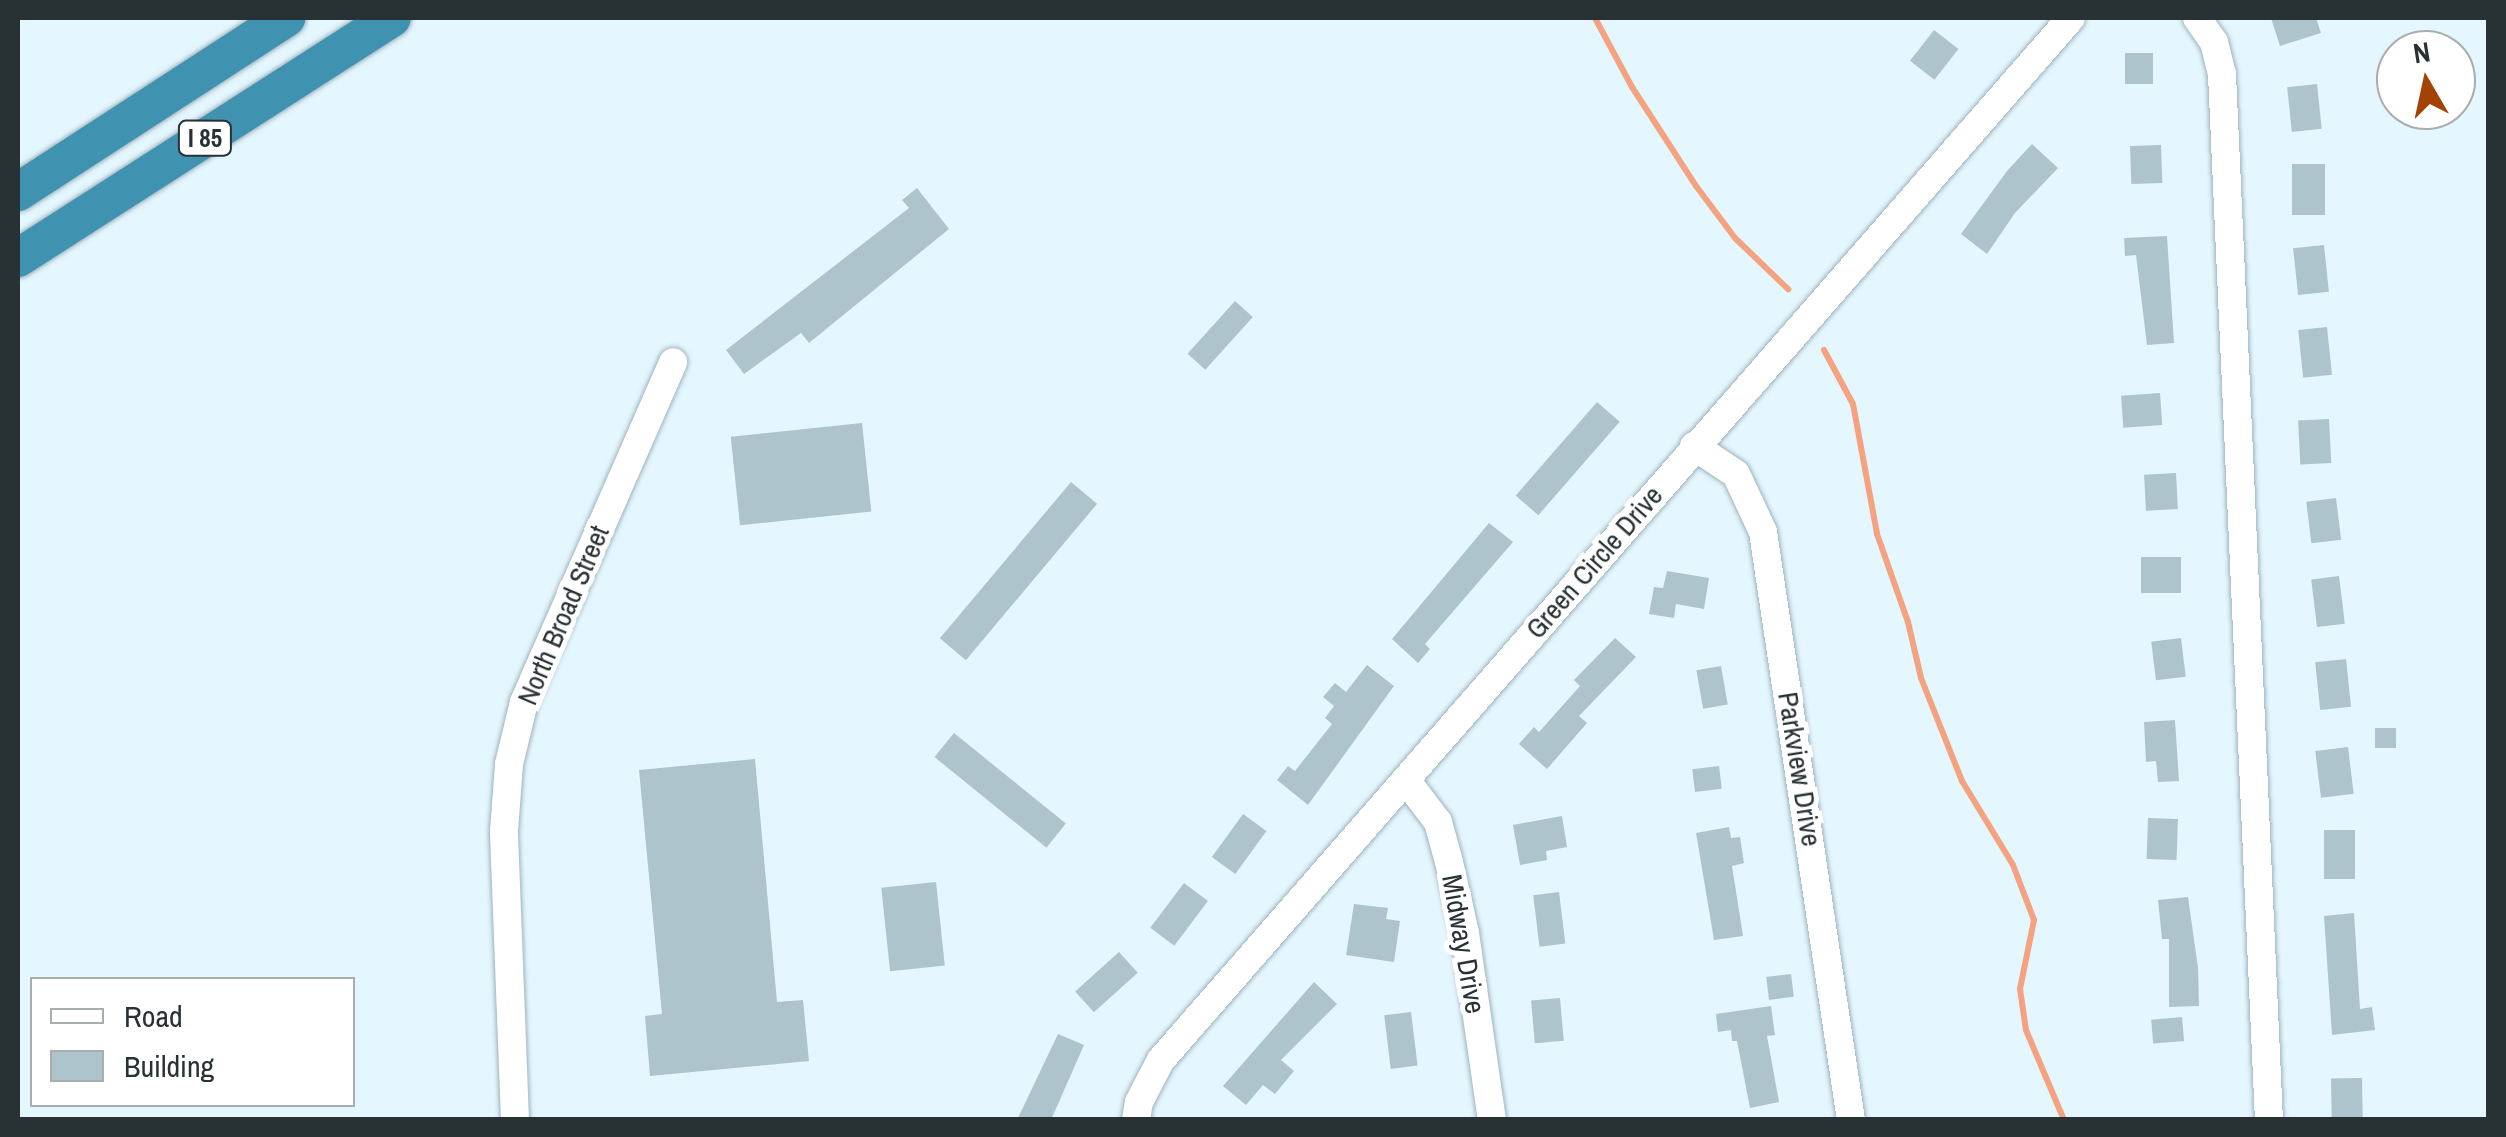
<!DOCTYPE html>
<style>
body{margin:0}
#map{position:relative;width:2506px;height:1137px;overflow:hidden;background:#e4f6fe;font-family:"Archivo Narrow",sans-serif}
div>[style]{position:absolute}
[style*='--x']{left:calc(var(--x)*1px);top:calc(var(--y)*1px);width:calc(var(--w)*1px);rotate:calc(var(--a)*1deg)}
.stream>*{height:6px;margin:-3px;padding:0 3px;transform-origin:3px;border-radius:3px;background:#f4a27f}
.building>*{inset:0;background:#aec4cd;transform-origin:0 0}
.roads{filter:drop-shadow(0 0 2px #9db3bc) drop-shadow(0 0 2px #9db3bc)}
.minor>*{height:28px;margin:-14px;padding:0 14px;transform-origin:14px;border-radius:14px;background:#fff}
.highway>*{height:38px;margin:-19px;padding:0 19px;transform-origin:19px;border-radius:19px;background:#3f92b0}
span{translate:-50% -50%;white-space:nowrap;text-align:center;line-height:1.15;-webkit-text-stroke:10px #fff;paint-order:stroke}
.shield-label span{padding:2px 8px;background:#fff;border:2px solid;border-radius:8px;-webkit-text-stroke-width:0}
.shield-label{font-size:25px;color:#283134;font-weight:700}
.street-label{font-size:28px;color:#283134}
.frame{position:absolute;inset:0;border:20px solid #283134;pointer-events:none}
.legend{position:absolute;left:30px;top:977px;width:325px;height:130px;box-sizing:border-box;background:#fff;border:2px solid #a9adae;margin:0;padding:12px 18px;list-style:none;font-size:30px;color:#283134}
.legend li{display:flex;align-items:center;gap:20px;height:50px}
.legend b{width:50px;border:2px solid #a9adae}
.north{position:absolute;left:2376px;top:30px;width:100px;height:100px;box-sizing:border-box;background:#fff;border:2px solid #a9adae;border-radius:50%;rotate:351deg;font-size:28px;font-weight:700;line-height:40px;text-align:center;color:#283134}
.north::after{content:'';display:block;margin:auto;width:35px;height:45px;background:#a44204;clip-path:polygon(50% 0,100% 100%,50% 72%,0 100%)}
</style>
<div id="map">
<div class="stream">
<div style="--x:1595;--y:18;--w:78;--a:61.8"></div>
<div style="--x:1632;--y:87;--w:118;--a:57.1"></div>
<div style="--x:1696;--y:186;--w:65;--a:53.1"></div>
<div style="--x:1735;--y:238;--w:74;--a:43.9"></div>
<div style="--x:1824;--y:350;--w:61;--a:61.8"></div>
<div style="--x:1853;--y:404;--w:132;--a:79.5"></div>
<div style="--x:1877;--y:534;--w:93;--a:70.6"></div>
<div style="--x:1908;--y:622;--w:57;--a:76.9"></div>
<div style="--x:1921;--y:678;--w:111;--a:68.3"></div>
<div style="--x:1962;--y:781;--w:98;--a:58.7"></div>
<div style="--x:2013;--y:865;--w:59;--a:69.1"></div>
<div style="--x:2034;--y:920;--w:70;--a:101.5"></div>
<div style="--x:2020;--y:989;--w:41;--a:81.7"></div>
<div style="--x:2026;--y:1030;--w:98;--a:67.1"></div>
</div>
<div class="building">
<div style="clip-path:polygon(2271px 18px,2316px 18px,2321px 33px,2280px 46px)"></div>
<div style="left:1934px;top:30px;width:31px;height:39px;rotate:38deg"></div>
<div style="left:2125px;top:53px;width:28px;height:31px"></div>
<div style="left:2317px;top:84px;width:45px;height:30px;rotate:84deg"></div>
<div style="clip-path:polygon(2032px 144px,2058px 168px,2015px 213px,1987px 254px,1961px 234px,2007px 171px)"></div>
<div style="left:2161px;top:145px;width:38px;height:31px;rotate:88deg"></div>
<div style="left:2292px;top:164px;width:33px;height:51px"></div>
<div style="clip-path:polygon(917px 188px,949px 229px,809px 343px,801px 333px,744px 374px,726px 350px,909px 208px,902px 200px)"></div>
<div style="clip-path:polygon(2167px 236px,2174px 343px,2147px 345px,2136px 255px,2125px 256px,2124px 238px)"></div>
<div style="left:2324px;top:245px;width:47px;height:31px;rotate:84deg"></div>
<div style="left:1235px;top:301px;width:24px;height:71px;rotate:42deg"></div>
<div style="left:2327px;top:327px;width:48px;height:29px;rotate:84deg"></div>
<div style="left:2160px;top:393px;width:32px;height:39px;rotate:86deg"></div>
<div style="left:1597px;top:402px;width:30px;height:124px;rotate:41deg"></div>
<div style="left:2329px;top:419px;width:44px;height:31px;rotate:87deg"></div>
<div style="left:862px;top:423px;width:89px;height:132px;rotate:84deg"></div>
<div style="left:2176px;top:473px;width:36px;height:32px;rotate:87deg"></div>
<div style="left:1071px;top:482px;width:34px;height:204px;rotate:40deg"></div>
<div style="left:2336px;top:498px;width:42px;height:30px;rotate:83deg"></div>
<div style="clip-path:polygon(1489px 523px,1513px 542px,1425px 644px,1430px 649px,1418px 663px,1392px 639px)"></div>
<div style="left:2141px;top:557px;width:40px;height:36px"></div>
<div style="clip-path:polygon(1667px 571px,1709px 578px,1704px 609px,1676px 604px,1674px 618px,1649px 614px,1654px 587px,1663px 588px)"></div>
<div style="left:2339px;top:576px;width:48px;height:28px;rotate:83deg"></div>
<div style="clip-path:polygon(1615px 638px,1636px 657px,1579px 716px,1587px 723px,1547px 769px,1519px 744px,1534px 727px,1539px 732px,1580px 686px,1574px 680px)"></div>
<div style="left:2181px;top:638px;width:39px;height:30px;rotate:83deg"></div>
<div style="left:2346px;top:659px;width:48px;height:31px;rotate:84deg"></div>
<div style="clip-path:polygon(1367px 665px,1394px 686px,1308px 805px,1277px 780px,1288px 766px,1295px 771px,1332px 724px,1325px 718px,1334px 706px,1323px 697px,1335px 683px,1346px 692px)"></div>
<div style="left:1721px;top:666px;width:39px;height:25px;rotate:80deg"></div>
<div style="clip-path:polygon(2175px 720px,2179px 781px,2158px 782px,2156px 761px,2146px 762px,2144px 722px)"></div>
<div style="left:2375px;top:728px;width:21px;height:20px"></div>
<div style="left:954px;top:733px;width:144px;height:31px;rotate:39deg"></div>
<div style="left:2348px;top:747px;width:47px;height:33px;rotate:83deg"></div>
<div style="clip-path:polygon(755px 759px,777px 1002px,803px 1000px,809px 1061px,650px 1076px,645px 1016px,662px 1014px,639px 770px)"></div>
<div style="left:1719px;top:766px;width:23px;height:27px;rotate:83deg"></div>
<div style="left:1243px;top:814px;width:29px;height:53px;rotate:36deg"></div>
<div style="clip-path:polygon(1562px 816px,1567px 847px,1546px 851px,1547px 860px,1520px 865px,1513px 825px)"></div>
<div style="left:2148px;top:818px;width:30px;height:41px;rotate:2deg"></div>
<div style="clip-path:polygon(1729px 827px,1731px 838px,1740px 837px,1744px 863px,1732px 866px,1743px 936px,1714px 940px,1696px 833px)"></div>
<div style="left:2324px;top:830px;width:31px;height:49px"></div>
<div style="left:936px;top:882px;width:84px;height:55px;rotate:84deg"></div>
<div style="left:1184px;top:883px;width:30px;height:56px;rotate:37deg"></div>
<div style="left:1559px;top:892px;width:52px;height:26px;rotate:83deg"></div>
<div style="clip-path:polygon(2188px 897px,2198px 968px,2199px 1006px,2169px 1007px,2169px 939px,2162px 939px,2158px 900px)"></div>
<div style="clip-path:polygon(1354px 904px,1388px 908px,1386px 919px,1400px 921px,1394px 962px,1346px 955px)"></div>
<div style="clip-path:polygon(2354px 913px,2360px 1009px,2372px 1007px,2375px 1030px,2332px 1035px,2324px 916px)"></div>
<div style="left:1119px;top:952px;width:28px;height:59px;rotate:48deg"></div>
<div style="left:1791px;top:974px;width:23px;height:25px;rotate:83deg"></div>
<div style="clip-path:polygon(1314px 982px,1337px 1004px,1281px 1060px,1294px 1071px,1275px 1094px,1263px 1085px,1246px 1105px,1223px 1086px)"></div>
<div style="left:1560px;top:998px;width:43px;height:29px;rotate:85deg"></div>
<div style="clip-path:polygon(1771px 1006px,1775px 1035px,1767px 1036px,1779px 1102px,1750px 1108px,1737px 1041px,1732px 1041px,1731px 1030px,1718px 1032px,1716px 1014px)"></div>
<div style="left:1411px;top:1012px;width:54px;height:27px;rotate:83deg"></div>
<div style="left:2182px;top:1017px;width:24px;height:31px;rotate:85deg"></div>
<div style="clip-path:polygon(1058px 1034px,1084px 1045px,1051px 1120px,1017px 1120px)"></div>
<div style="left:2362px;top:1078px;width:42px;height:31px;rotate:89deg"></div>
</div>
<div class="roads">
<div class="minor">
<div style="--x:2197;--y:18;--w:29;--a:55"></div>
<div style="--x:2214;--y:42;--w:33;--a:76"></div>
<div style="--x:2222;--y:74;--w:1047;--a:87.43"></div>
<div style="--x:1694;--y:446;--w:50;--a:33.7"></div>
<div style="--x:1736;--y:474;--w:64;--a:65"></div>
<div style="--x:1763;--y:532;--w:595;--a:81.49"></div>
<div style="--x:1406;--y:780;--w:53;--a:52.7"></div>
<div style="--x:1438;--y:822;--w:41;--a:74.6"></div>
<div style="--x:1449;--y:862;--w:73;--a:77.3"></div>
<div style="--x:1465;--y:933;--w:189;--a:81.8"></div>
<div style="--x:515;--y:1120;--w:289;--a:-92.2"></div>
<div style="--x:504;--y:831;--w:67;--a:-85.7"></div>
<div style="--x:509;--y:764;--w:64;--a:-76.4"></div>
<div style="--x:524;--y:702;--w:371;--a:-66.3"></div>
<div style="--x:1136;--y:1120;--w:18;--a:-81"></div>
<div style="--x:1139;--y:1102;--w:47;--a:-62.4"></div>
<div style="--x:1161;--y:1060;--w:1383;--a:-48.87"></div>
</div>
<div class="highway">
<div style="--x:18;--y:192;--w:320;--a:-33"></div>
<div style="--x:18;--y:258;--w:444;--a:-32.7"></div>
</div>
</div>
<div class="shield-label">
<span style="left:205px;top:138px">I 85</span>
</div>
<div class="street-label">
<span style="left:1594px;top:562px;rotate:-49deg">Green Circle Drive</span>
<span style="left:563px;top:615px;rotate:-67deg">North Broad Street</span>
<span style="left:1800px;top:769px;rotate:81deg">Parkview Drive</span>
<span style="left:1464px;top:944px;rotate:80deg">Midway Drive</span>
</div>
<div class="frame"></div>
<ul class="legend">
<li><b style="height:12px;background:#fff"></b>Road</li>
<li><b style="height:28px;background:#aec4cd"></b>Building</li>
</ul>
<div class="north">N</div>
</div>
